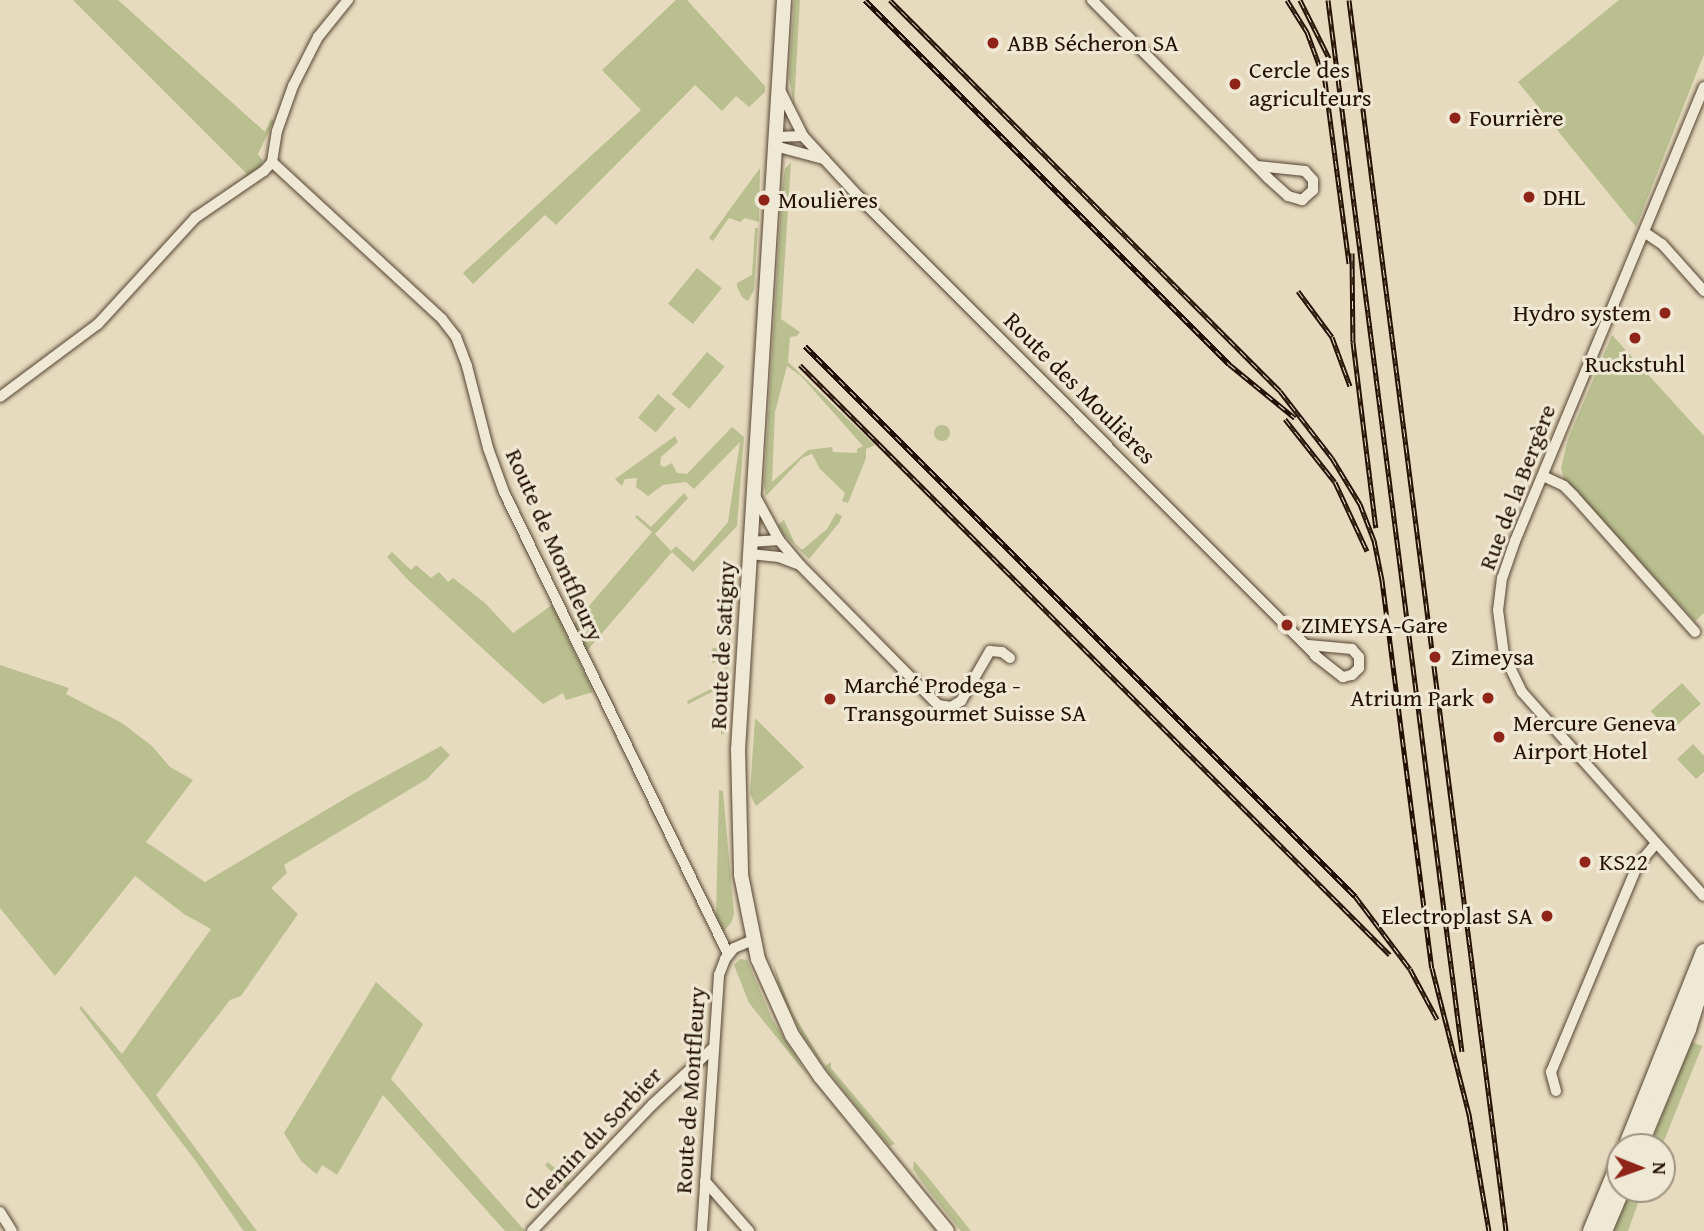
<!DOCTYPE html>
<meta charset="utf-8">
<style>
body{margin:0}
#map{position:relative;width:1704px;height:1231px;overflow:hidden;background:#e7dbbf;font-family:"Gentium Book Plus",serif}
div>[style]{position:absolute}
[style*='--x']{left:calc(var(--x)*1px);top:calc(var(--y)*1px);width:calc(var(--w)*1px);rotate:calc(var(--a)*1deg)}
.green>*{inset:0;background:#b9bf8f;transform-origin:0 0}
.round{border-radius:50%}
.roads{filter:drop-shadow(0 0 2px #554432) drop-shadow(0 0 2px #554432)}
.minor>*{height:10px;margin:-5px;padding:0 5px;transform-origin:5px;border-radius:5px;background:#efe8d5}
.tertiary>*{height:14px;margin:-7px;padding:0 7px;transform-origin:7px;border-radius:7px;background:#efe8d5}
.secondary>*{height:16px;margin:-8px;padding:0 8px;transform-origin:8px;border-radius:8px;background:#efe8d5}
.rail>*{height:5px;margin-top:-2.5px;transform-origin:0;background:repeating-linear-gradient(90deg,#efe8d5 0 8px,#241103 0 16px);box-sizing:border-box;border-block:2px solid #241103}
.dots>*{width:19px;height:19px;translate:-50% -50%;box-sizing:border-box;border:4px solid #efe8d5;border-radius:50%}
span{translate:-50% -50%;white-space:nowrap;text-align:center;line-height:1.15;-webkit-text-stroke:6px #efe8d5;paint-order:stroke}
.poi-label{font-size:24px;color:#241103}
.left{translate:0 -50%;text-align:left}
.right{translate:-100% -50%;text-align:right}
.street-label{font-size:24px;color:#241103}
.north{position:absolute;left:1606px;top:1133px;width:70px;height:70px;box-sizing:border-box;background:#efe8d5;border:2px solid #9e9281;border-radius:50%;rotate:91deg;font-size:19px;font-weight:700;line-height:28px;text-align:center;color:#241103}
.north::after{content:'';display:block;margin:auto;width:24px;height:32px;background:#8f2418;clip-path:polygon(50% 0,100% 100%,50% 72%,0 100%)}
</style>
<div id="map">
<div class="green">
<div style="clip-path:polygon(73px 0,118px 0,265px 132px,271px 119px,274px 121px,258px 154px,263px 161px,259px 168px,243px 180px,247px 174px)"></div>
<div style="clip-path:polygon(676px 0,687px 0,765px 86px,765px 92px,749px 107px,736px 96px,722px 111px,695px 85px,556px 225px,545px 215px,473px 284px,463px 273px,641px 110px,602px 70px)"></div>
<div style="clip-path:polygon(794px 0,800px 0,794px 106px,789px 78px)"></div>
<div style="clip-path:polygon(1619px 0,1704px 0,1704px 54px,1636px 227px,1518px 82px)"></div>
<div style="clip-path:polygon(evenodd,791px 162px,781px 319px,800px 332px,797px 336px,790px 337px,788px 362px,875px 445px,866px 449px,866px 458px,848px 503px,842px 501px,845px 493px,820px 469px,812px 454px,802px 458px,766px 496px,764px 486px,782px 189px,785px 169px,791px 162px,787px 366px,801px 376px,863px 446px,857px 449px,857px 453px,833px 452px,832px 447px,808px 450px,772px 482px,775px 412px,787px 366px)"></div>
<div style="clip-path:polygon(760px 168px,759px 222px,745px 218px,740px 222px,729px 218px,713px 241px,709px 238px)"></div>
<div style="clip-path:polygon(755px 228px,758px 228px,754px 290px,748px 301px,742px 297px,737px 287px,737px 283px,752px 275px)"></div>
<div style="left:697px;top:268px;width:32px;height:46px;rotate:39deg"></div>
<div style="clip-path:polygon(1612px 335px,1704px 436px,1704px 613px,1695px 621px,1564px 479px,1561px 468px,1568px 439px)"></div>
<div style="left:707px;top:352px;width:23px;height:55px;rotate:40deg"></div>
<div style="left:658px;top:394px;width:23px;height:31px;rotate:40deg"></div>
<div class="round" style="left:934px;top:425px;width:16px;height:16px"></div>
<div style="clip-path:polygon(732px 427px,744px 437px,737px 526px,693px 572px,672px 552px,585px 653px,572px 626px,652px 532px,635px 517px,637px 515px,651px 527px,684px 493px,688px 498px,655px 534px,671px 551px,676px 546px,694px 562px,728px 522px,740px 442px,694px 489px,686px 482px,663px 485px,648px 496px,636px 487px,637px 478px,625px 479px,622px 486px,615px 479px,675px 436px,678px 442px,661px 457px,660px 465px,664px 467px,672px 463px,677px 473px,687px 474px)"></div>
<div style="clip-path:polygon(836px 513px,842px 516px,839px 523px,809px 559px,783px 534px,778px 525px,784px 520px,795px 544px,802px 550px,827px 529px)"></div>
<div style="clip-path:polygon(392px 552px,411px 570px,416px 565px,431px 578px,439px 572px,448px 582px,453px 578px,485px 603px,513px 633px,552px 605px,593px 692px,566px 700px,563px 693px,543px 704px,407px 579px,387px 557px)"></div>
<div style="clip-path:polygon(731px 611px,728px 674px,726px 675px,722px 660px,713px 663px,708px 656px,713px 648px,727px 646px)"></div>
<div style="clip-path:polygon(0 665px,69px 688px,66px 694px,122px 723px,152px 746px,170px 767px,193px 780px,146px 842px,205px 882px,353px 794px,441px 746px,450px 755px,427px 779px,284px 865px,287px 873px,271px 888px,298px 914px,241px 996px,230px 1000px,156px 1095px,257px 1231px,244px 1231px,240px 1226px,195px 1160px,79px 1008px,81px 1006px,122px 1054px,211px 929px,184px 914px,135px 876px,55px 976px,0 908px)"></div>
<div style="clip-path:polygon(727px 681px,724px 734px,721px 734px,722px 687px,688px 704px,687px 701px)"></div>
<div style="left:1682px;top:683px;width:28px;height:42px;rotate:48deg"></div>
<div style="clip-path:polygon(755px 718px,804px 767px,756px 806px,750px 794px)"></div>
<div style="clip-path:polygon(1693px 744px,1704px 756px,1704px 772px,1696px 779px,1677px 759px)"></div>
<div style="clip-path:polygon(719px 790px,723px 791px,734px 914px,731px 923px,723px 932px,716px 916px)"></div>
<div style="clip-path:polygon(740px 959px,747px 960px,772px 1019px,807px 1075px,749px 1003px,734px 965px)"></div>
<div style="clip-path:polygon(773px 963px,792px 1012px,825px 1066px,831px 1062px,831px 1068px,895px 1144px,889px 1146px,827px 1070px,803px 1036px,780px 991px)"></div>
<div style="clip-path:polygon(376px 982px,423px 1024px,391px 1079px,525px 1231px,505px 1231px,383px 1095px,337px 1175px,322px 1165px,317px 1174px,315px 1173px,301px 1161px,284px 1133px)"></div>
<div style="left:1692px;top:1042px;width:11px;height:113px;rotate:22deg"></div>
<div style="clip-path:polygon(914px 1161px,927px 1176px,971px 1231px,961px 1231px,924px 1185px,913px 1169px)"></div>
<div style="clip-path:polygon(548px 1162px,555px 1168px,570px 1183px,565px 1187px,545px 1165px)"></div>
<div style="clip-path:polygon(1631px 1189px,1643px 1189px,1628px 1231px,1614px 1231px)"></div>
</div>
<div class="roads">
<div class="minor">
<div style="--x:1092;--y:0;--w:250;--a:45.3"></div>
<div style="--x:1268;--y:178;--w:27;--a:42"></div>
<div style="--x:1288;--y:196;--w:15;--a:16"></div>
<div style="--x:1302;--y:200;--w:15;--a:-42"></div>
<div style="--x:1313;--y:190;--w:10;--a:-90"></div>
<div style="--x:1313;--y:180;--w:12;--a:-132"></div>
<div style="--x:1305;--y:171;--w:48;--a:-174.1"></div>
<div style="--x:1704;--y:87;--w:492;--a:112.6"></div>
<div style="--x:1515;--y:541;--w:39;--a:109"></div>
<div style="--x:1502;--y:578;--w:32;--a:97"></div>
<div style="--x:1498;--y:610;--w:45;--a:82.4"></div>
<div style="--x:1504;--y:655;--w:41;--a:64.1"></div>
<div style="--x:1522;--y:692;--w:273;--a:48.3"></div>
<div style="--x:781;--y:92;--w:49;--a:63.4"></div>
<div style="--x:803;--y:136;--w:83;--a:47.4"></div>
<div style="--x:859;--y:197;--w:649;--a:45.12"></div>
<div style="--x:1317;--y:657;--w:33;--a:38"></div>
<div style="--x:1343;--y:677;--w:9;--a:-13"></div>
<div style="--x:1352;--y:675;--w:10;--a:-45"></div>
<div style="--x:1359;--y:668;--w:11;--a:-90"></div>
<div style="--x:1359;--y:657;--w:11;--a:-131"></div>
<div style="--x:1352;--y:649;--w:44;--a:-174.8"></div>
<div style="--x:776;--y:137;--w:27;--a:-2"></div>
<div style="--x:775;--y:146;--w:51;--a:14.9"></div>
<div style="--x:272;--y:162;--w:231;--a:42.7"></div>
<div style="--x:442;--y:319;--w:23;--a:52"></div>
<div style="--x:456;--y:337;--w:31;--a:69"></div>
<div style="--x:467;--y:366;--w:85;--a:75.6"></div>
<div style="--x:488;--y:448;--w:47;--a:70"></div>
<div style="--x:504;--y:492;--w:513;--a:64.13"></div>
<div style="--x:1644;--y:232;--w:22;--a:34"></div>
<div style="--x:1662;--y:244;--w:63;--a:48.2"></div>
<div style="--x:0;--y:397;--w:122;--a:-36.7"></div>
<div style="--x:98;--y:324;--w:144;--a:-47.5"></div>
<div style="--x:195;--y:218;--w:83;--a:-34.3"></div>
<div style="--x:264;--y:171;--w:12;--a:-48"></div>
<div style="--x:272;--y:162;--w:31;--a:-81"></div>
<div style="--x:277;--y:131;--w:48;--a:-70.4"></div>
<div style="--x:293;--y:86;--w:55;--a:-63"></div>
<div style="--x:318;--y:37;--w:48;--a:-51"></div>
<div style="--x:1543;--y:476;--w:23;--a:25"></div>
<div style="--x:1564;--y:486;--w:14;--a:45"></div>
<div style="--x:1574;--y:496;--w:182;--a:48.3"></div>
<div style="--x:755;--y:496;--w:50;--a:61.4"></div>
<div style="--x:779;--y:540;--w:33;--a:50"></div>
<div style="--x:800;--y:565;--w:197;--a:45.4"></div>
<div style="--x:938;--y:705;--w:13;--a:9"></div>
<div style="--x:951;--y:707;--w:12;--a:-31"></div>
<div style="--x:961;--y:701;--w:58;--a:-59.9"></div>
<div style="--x:990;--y:651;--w:12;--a:5"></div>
<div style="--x:1002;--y:652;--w:10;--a:37"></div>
<div style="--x:750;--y:542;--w:29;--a:-4"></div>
<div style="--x:750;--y:554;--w:29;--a:6"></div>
<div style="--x:779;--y:557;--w:19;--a:21"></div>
<div style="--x:1556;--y:1091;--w:20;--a:-105"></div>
<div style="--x:1551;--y:1072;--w:223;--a:-67.3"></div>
<div style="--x:1637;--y:866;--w:30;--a:-50"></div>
<div style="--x:705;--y:1181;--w:67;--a:48.7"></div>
<div style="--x:0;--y:1212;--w:22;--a:58"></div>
<div style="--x:532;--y:1231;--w:175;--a:-46.4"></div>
<div style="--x:653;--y:1104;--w:83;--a:-43.1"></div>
<div style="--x:702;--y:1231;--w:257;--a:-86.2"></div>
<div style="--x:719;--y:975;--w:17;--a:-69"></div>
<div style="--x:725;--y:959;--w:14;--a:-51"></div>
<div style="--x:734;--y:948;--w:21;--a:-23"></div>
</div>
<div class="tertiary">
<div style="--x:784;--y:0;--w:750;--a:93.51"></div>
<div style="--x:738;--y:749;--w:126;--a:88.6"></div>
<div style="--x:741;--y:875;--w:86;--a:78.6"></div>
<div style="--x:758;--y:959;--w:83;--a:65.9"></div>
<div style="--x:792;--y:1035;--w:50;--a:55.7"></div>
<div style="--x:820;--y:1076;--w:200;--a:50.7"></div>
</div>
<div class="secondary">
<div style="--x:1626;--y:1147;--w:210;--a:-68.2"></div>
<div style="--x:1639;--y:1147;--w:128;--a:-67.4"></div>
<div style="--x:1688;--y:1029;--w:53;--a:-72.6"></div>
<div style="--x:1591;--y:1231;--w:76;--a:-67.5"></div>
<div style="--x:1604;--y:1231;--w:46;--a:-66.8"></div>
</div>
</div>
<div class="rail">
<div style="--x:865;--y:0;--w:515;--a:45"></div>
<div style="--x:1229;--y:364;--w:85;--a:39.3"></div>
<div style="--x:890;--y:0;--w:552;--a:45.07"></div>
<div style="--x:1280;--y:391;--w:85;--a:52.2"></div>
<div style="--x:1332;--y:458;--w:54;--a:58.7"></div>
<div style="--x:1360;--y:504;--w:39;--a:69"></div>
<div style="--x:1374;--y:540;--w:41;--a:78.7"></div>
<div style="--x:1382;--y:580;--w:391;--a:82.7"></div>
<div style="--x:1432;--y:968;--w:151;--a:75.8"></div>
<div style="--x:1469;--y:1114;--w:119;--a:80.3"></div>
<div style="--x:1287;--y:0;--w:38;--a:58"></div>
<div style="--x:1307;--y:32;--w:52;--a:69.8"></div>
<div style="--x:1325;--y:81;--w:184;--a:82.5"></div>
<div style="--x:1300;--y:0;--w:65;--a:63.4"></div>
<div style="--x:1328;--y:0;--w:1060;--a:82.74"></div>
<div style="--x:1349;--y:0;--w:1241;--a:82.73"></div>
<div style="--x:1352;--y:253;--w:89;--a:89.4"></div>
<div style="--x:1353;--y:342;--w:187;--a:83"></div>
<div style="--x:1298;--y:291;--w:57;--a:53.5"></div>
<div style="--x:1332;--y:337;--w:52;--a:69.8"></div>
<div style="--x:805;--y:346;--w:778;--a:45"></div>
<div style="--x:1355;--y:896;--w:91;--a:53"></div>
<div style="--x:1410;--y:969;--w:57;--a:61.6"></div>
<div style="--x:800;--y:365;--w:834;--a:45"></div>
<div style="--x:1285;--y:419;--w:80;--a:51.6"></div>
<div style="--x:1335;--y:482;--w:76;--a:65.1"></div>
</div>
<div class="dots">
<div style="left:993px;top:43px;background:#8f2418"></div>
<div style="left:1235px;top:84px;background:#8f2418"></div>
<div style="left:1455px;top:118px;background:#8f2418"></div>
<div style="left:1529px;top:197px;background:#8f2418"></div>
<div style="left:764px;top:200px;background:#8f2418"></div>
<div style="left:1665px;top:313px;background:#8f2418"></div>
<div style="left:1635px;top:338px;background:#8f2418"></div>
<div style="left:1287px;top:625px;background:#8f2418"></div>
<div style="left:1435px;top:657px;background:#8f2418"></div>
<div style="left:1488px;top:698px;background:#8f2418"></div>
<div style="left:830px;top:699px;background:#8f2418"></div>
<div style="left:1499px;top:737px;background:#8f2418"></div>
<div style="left:1585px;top:862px;background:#8f2418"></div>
<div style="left:1547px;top:916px;background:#8f2418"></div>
</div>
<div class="poi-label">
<span class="left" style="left:1007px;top:43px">ABB Sécheron SA</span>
<span class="left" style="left:1249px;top:84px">Cercle des<br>agriculteurs</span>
<span class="left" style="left:1469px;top:118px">Fourrière</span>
<span class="left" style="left:1543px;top:197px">DHL</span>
<span class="left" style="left:778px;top:200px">Moulières</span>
<span class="right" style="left:1651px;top:313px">Hydro system</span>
<span style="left:1635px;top:364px">Ruckstuhl</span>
<span class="left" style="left:1301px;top:625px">ZIMEYSA-Gare</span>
<span class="left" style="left:1451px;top:657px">Zimeysa</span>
<span class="left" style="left:844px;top:699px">Marché Prodega -<br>Transgourmet Suisse SA</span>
<span class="right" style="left:1474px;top:698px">Atrium Park</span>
<span class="left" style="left:1513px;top:737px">Mercure Geneva<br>Airport Hotel</span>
<span class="left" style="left:1599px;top:862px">KS22</span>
<span class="right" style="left:1533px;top:916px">Electroplast SA</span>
</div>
<div class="street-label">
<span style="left:1080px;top:388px;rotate:45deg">Route des Moulières</span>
<span style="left:1517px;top:487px;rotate:-69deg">Rue de la Bergère</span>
<span style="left:555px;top:545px;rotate:66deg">Route de Montfleury</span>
<span style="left:722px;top:645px;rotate:-87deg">Route de Satigny</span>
<span style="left:690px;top:1090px;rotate:-86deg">Route de Montfleury</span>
<span style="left:592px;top:1138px;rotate:-46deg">Chemin du Sorbier</span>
</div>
<div class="north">N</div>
</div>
